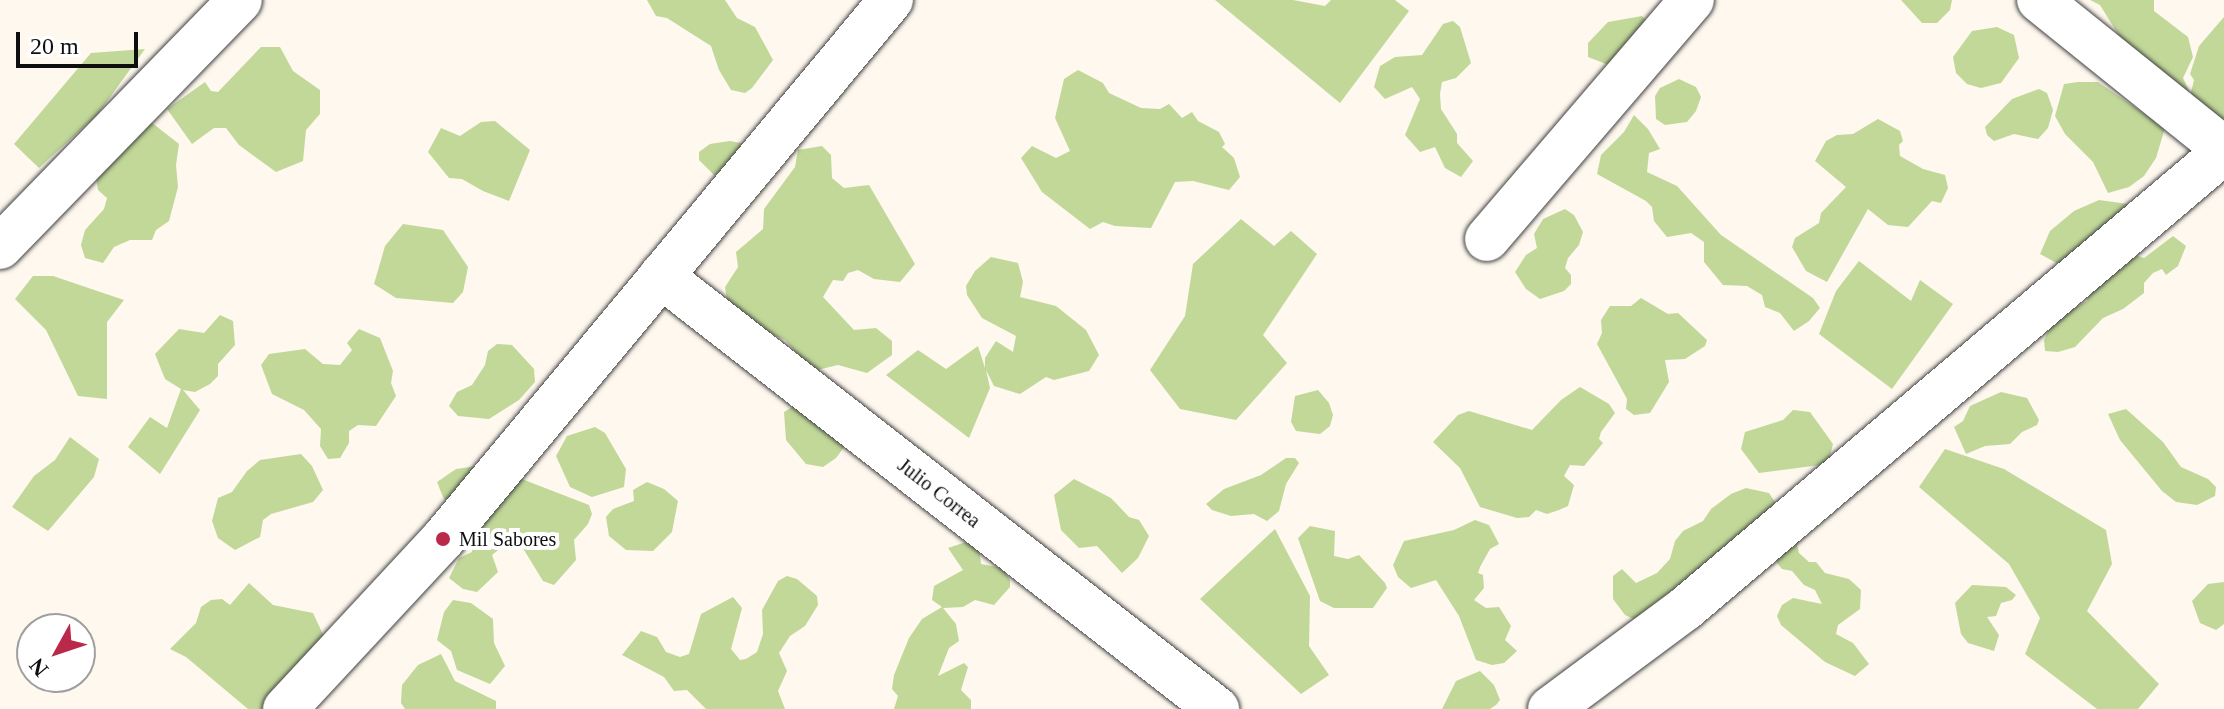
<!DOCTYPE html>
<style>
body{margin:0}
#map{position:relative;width:2224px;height:709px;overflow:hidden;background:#fef8ef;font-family:Georgia,serif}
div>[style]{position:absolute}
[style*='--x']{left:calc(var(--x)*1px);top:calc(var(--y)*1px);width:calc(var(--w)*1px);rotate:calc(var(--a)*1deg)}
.forest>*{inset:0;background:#c1d899}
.roads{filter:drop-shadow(0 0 2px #414141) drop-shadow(0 0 2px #414141)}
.minor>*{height:44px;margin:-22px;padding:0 22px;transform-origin:22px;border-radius:22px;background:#fff}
.dots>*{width:22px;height:22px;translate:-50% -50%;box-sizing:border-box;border:4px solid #fff;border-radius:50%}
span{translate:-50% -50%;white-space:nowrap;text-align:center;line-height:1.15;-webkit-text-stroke:8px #fff;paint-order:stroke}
.street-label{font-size:20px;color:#0e0e0e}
.poi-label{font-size:20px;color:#0e0e0e}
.left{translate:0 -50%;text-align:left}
.north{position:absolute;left:16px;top:613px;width:80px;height:80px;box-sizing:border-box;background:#fff;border:2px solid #9f9f9f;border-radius:50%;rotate:230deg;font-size:22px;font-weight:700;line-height:32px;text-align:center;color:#0e0e0e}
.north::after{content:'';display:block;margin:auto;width:28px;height:36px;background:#ba294a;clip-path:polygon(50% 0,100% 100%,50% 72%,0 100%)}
.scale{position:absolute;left:16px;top:32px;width:122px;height:36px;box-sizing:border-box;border:4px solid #0e0e0e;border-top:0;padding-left:10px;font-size:24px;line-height:28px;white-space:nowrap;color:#0e0e0e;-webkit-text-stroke:6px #fff;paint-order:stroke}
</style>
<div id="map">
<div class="forest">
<div style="clip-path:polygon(647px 0,725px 0,737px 18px,755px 27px,773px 60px,752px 88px,745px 93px,731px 90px,719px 70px,711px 46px,667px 18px,656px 16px)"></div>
<div style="clip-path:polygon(1215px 0,1293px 0,1325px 6px,1331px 0,1395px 0,1409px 11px,1340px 103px)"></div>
<div style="clip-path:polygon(1901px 0,1952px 0,1950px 10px,1937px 23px,1922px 23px)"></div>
<div style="clip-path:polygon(2090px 0,2154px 0,2154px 11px,2188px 37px,2193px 57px,2183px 78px,2190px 93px,2177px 101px,2137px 79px,2119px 36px,2100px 5px)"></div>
<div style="clip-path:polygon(1642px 16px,1651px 25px,1626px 61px,1606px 64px,1588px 57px,1588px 43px,1608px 22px)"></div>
<div style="clip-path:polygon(2224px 17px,2224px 125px,2187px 109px,2194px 80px,2190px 74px,2199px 46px)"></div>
<div style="clip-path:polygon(1453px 21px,1460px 27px,1471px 63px,1456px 78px,1442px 82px,1440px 94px,1441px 109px,1457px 134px,1457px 143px,1473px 161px,1461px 177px,1445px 168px,1435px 147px,1420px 152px,1405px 135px,1420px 99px,1412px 87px,1385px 99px,1374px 87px,1380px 66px,1395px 57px,1422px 55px,1443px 24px)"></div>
<div style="clip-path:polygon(1997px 27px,2014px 35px,2019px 58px,2001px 83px,1981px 88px,1967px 84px,1956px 73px,1953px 57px,1972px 31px)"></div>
<div style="clip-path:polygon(261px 47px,280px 47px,293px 71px,320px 90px,320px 114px,306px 130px,303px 161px,276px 172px,239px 145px,226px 128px,214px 128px,192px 144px,167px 109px,205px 82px,211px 91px,218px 92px)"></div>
<div style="clip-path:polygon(145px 49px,97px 115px,39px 168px,14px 144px,91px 53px)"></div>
<div style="clip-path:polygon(1078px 70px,1103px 83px,1109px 93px,1141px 108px,1160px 109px,1169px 104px,1182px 118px,1192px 112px,1198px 121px,1219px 132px,1225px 144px,1222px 147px,1234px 158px,1240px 177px,1229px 190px,1193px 181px,1175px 182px,1151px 228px,1115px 226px,1103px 222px,1090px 229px,1042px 192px,1021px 158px,1032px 146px,1056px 158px,1070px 151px,1055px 118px,1064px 79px)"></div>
<div style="clip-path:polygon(1679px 79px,1696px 87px,1701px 97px,1696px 111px,1687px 122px,1665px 125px,1656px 119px,1655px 96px,1660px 88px)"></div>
<div style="clip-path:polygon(2078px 82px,2098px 82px,2165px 128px,2156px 158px,2144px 176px,2129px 187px,2108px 193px,2093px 162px,2065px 134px,2055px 116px,2064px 84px)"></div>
<div style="clip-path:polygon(2039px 89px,2047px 93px,2053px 110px,2048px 128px,2038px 139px,2014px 134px,1994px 141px,1987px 135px,1985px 127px,2012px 99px)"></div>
<div style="clip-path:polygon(1634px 115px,1648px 129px,1660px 149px,1649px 153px,1647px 172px,1677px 186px,1721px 235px,1813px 298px,1820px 308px,1809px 321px,1794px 331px,1780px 313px,1765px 307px,1762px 295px,1747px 286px,1723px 285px,1704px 262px,1704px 242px,1691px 233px,1667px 237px,1654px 221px,1652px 207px,1646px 201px,1597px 174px,1601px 155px,1624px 132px)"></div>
<div style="clip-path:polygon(1878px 119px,1900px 131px,1903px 141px,1899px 145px,1900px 156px,1923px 169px,1945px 175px,1948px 188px,1941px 203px,1932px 201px,1908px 227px,1888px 225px,1868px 209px,1827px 282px,1806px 271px,1792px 247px,1795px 238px,1819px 223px,1821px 213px,1846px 187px,1815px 161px,1826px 141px,1837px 135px,1853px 134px)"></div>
<div style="clip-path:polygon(495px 121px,530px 150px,509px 201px,483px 191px,462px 179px,449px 178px,428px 152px,441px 128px,460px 136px,481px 122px)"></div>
<div style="clip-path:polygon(151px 122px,179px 144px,176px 165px,178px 187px,169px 221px,156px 230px,152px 240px,130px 240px,114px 247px,103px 263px,85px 258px,81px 245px,85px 230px,104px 209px,107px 198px,98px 190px,95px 172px)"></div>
<div style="clip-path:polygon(730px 141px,746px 144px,717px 178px,699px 160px,699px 152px,710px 144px)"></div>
<div style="clip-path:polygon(822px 146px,831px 155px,832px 178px,844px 188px,869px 185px,915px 264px,900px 282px,874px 279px,858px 270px,848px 273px,843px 281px,833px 280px,823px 297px,854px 330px,876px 328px,892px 341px,892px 355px,867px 373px,838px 365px,813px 371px,785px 340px,758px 328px,728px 306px,725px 287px,738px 267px,736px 252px,763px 229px,764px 209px,795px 167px,798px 150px)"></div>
<div style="clip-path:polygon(2099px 200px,2128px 204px,2119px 231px,2062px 266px,2040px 254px,2050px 231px,2074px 211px)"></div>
<div style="clip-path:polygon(1565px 209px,1574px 215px,1583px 232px,1579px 245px,1568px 258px,1565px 268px,1571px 275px,1571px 284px,1564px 291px,1540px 299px,1526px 289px,1515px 272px,1526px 255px,1537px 248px,1534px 234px,1543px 219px)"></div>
<div style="clip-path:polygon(1241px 219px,1274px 246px,1291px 231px,1317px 254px,1263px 335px,1287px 363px,1236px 420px,1180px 409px,1150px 370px,1185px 316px,1193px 264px)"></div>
<div style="clip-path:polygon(403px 224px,443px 230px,468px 267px,463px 292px,453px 303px,396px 298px,374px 284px,385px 246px)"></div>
<div style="clip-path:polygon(2173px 236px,2186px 246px,2178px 266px,2166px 275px,2162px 269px,2153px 273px,2144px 283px,2144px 293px,2123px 309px,2103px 318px,2075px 347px,2058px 352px,2045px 351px,2044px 340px,2054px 320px,2087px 301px,2089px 291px,2132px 254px,2144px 258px)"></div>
<div style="clip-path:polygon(991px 257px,1018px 263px,1023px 282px,1020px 297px,1056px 306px,1086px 330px,1099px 355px,1089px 371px,1054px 380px,1046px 377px,1020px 394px,994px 386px,986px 370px,990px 388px,969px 438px,886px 375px,918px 350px,946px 369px,978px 346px,985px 368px,985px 358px,996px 341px,1013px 352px,1016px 336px,982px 318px,967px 295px,966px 286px,975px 271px)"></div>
<div style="clip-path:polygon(1859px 261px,1911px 301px,1920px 280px,1953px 304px,1892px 389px,1819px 334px,1836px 291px)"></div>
<div style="clip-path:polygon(33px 276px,53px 276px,124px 300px,107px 322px,107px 399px,78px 396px,46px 330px,15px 299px)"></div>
<div style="clip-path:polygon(1641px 298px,1668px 314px,1678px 313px,1707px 340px,1705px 346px,1685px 359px,1665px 360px,1669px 382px,1650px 413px,1634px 415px,1626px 409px,1627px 399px,1597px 344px,1602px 333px,1601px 320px,1610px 306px,1631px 306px)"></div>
<div style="clip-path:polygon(220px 315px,233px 321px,235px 345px,218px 364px,218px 376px,210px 384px,195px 392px,183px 390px,200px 410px,160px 474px,128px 447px,150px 417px,167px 428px,181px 389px,165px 379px,155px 354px,179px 329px,204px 333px)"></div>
<div style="clip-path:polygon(359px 329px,380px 338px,393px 371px,391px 383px,396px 396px,376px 426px,358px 425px,349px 431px,349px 443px,340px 458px,328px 459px,320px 446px,321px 429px,304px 410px,272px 394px,261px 365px,269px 354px,305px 349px,323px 364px,340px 365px,352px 350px,347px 343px)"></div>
<div style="clip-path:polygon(497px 344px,512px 345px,534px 369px,535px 382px,519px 400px,489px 419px,458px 416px,449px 406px,457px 392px,472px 385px,485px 365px,488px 351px)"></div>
<div style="clip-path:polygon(1580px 387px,1609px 404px,1615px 413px,1601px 432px,1599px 439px,1603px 443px,1584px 466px,1570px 465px,1564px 476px,1574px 485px,1568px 506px,1559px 510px,1547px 514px,1536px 510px,1529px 517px,1517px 518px,1480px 507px,1460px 468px,1433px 442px,1458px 415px,1469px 411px,1532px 430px,1561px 400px)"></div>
<div style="clip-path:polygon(1318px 390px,1329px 403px,1333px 415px,1330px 426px,1320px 434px,1296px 431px,1291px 422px,1295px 396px)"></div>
<div style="clip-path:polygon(2001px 392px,2027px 398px,2039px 420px,2037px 425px,2022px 432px,2010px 444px,1985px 446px,1966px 454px,1954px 427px,1963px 421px,1970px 406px)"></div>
<div style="clip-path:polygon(812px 395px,848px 442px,836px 458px,823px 467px,806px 464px,786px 440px,784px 412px)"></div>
<div style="clip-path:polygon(2126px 409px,2163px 442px,2181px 467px,2208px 479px,2216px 487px,2215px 496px,2197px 505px,2176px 502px,2162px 491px,2120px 440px,2108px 414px)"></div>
<div style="clip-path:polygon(1793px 410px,1810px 412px,1833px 444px,1828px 464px,1759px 473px,1741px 449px,1745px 432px,1783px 420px)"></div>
<div style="clip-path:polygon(595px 427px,605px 433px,626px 469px,624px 487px,592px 497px,570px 487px,556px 456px,567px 436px)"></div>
<div style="clip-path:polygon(70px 437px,99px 459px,94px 477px,48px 531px,12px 507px,34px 476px,55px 460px)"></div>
<div style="clip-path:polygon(1945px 449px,2004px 469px,2106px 530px,2112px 564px,2087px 611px,2159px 684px,2138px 709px,2097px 709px,2025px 654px,2040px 618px,2009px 564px,1919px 487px)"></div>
<div style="clip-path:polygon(301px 454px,312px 466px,323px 490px,313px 502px,271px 514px,263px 520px,260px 537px,235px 550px,218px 538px,212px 521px,218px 498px,232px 492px,247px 471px,260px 460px)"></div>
<div style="clip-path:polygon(1286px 458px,1295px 458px,1299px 463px,1286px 484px,1279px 511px,1267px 521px,1254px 514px,1231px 516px,1212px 510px,1206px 504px,1224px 489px,1261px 475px)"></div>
<div style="clip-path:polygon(497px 463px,514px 476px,589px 505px,592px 514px,588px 524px,574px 540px,576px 560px,554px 585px,543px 581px,521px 545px,507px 543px,492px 555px,498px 572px,477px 592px,463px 589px,449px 578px,459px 558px,472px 552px,472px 533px,443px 497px,437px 482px,456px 469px)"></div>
<div style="clip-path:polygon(1074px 479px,1111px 498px,1129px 517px,1139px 520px,1149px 536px,1138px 558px,1122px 573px,1097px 546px,1079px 548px,1061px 530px,1054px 495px)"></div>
<div style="clip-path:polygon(647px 482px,664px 489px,678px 501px,672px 532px,653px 551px,626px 550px,609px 536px,606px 517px,613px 509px,634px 501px,633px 490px)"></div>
<div style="clip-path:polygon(1746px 488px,1769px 493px,1777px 505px,1640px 622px,1625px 615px,1613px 599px,1613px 576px,1622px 569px,1636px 583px,1657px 573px,1670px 559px,1675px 541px,1683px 531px,1703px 521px,1711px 509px,1731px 494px)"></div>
<div style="clip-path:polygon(1475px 520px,1489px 525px,1499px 544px,1490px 549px,1480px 567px,1478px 573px,1483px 575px,1484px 588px,1474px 600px,1486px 608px,1499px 607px,1511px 626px,1505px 640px,1517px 651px,1504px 663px,1492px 665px,1476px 660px,1459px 616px,1436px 580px,1411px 588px,1398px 577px,1393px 565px,1404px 541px,1454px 530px)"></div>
<div style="clip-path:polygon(1310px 526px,1335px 531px,1334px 556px,1348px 559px,1359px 555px,1385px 583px,1387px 588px,1373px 608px,1334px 608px,1320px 601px,1298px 538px)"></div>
<div style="clip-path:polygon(1275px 529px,1310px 596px,1309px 646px,1329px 675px,1301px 694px,1200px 599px)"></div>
<div style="clip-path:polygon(1803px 535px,1797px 545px,1799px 553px,1809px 562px,1816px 562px,1825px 573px,1849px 579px,1861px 590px,1860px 609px,1838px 625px,1836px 634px,1853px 643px,1869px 664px,1855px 676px,1825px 662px,1781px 625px,1777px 616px,1782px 605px,1793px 598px,1822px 604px,1815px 590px,1804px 585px,1792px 571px,1782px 569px,1777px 563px,1776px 556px)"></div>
<div style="clip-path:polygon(978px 538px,981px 564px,1002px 568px,1010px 580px,1010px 587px,994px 605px,975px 600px,963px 607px,943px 608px,956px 624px,959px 641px,949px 648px,938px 676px,964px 663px,968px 667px,961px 690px,971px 700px,971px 709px,894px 709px,898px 696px,892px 689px,894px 675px,909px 638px,922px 619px,942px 607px,932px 600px,934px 586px,963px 570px,948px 548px)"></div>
<div style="clip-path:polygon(787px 576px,797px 579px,817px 596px,818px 605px,805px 626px,790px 636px,779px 653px,787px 671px,778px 691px,785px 709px,706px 709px,687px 690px,674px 691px,664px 677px,622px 655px,641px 631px,657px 637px,666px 652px,680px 657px,689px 654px,701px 614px,733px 597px,742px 608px,731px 649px,740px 660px,746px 659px,757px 652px,763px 634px,762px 610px,778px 581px)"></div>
<div style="clip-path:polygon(2224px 582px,2224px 624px,2216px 630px,2200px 623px,2192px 601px,2208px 584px)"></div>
<div style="clip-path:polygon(249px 583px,273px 605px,313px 613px,327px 643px,275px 709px,248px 709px,186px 657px,170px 649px,196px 623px,201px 607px,211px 600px,222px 599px,230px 605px)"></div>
<div style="clip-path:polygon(1972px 585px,2006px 587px,2016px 595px,2012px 600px,2001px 603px,1996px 616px,1987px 617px,1999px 635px,1994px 651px,1968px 643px,1961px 634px,1955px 603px)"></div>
<div style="clip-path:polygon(453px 600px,471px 603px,493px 619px,494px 643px,505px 666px,490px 684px,457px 670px,451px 651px,437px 640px,444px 612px)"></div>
<div style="clip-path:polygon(441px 654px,455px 681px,496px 701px,496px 709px,405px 709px,401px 703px,402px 685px,418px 665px)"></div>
<div style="clip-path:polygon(1480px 671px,1494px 685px,1500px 700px,1496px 705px,1490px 709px,1442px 709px,1456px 681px)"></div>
</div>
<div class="roads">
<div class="minor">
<div style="--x:2039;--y:0;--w:238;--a:38.8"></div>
<div style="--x:1487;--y:239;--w:315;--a:-49.4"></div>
<div style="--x:0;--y:247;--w:344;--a:-45.8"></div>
<div style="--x:661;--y:276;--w:705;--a:37.91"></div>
<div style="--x:285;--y:709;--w:232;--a:-47.1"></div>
<div style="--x:443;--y:539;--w:701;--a:-50.27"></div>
<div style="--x:1550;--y:709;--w:169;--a:-36.6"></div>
<div style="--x:1686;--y:608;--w:705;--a:-40.28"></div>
</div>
</div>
<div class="dots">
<div style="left:443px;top:539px;background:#ba294a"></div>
</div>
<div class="street-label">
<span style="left:939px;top:493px;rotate:38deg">Julio Correa</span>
</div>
<div class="poi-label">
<span class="left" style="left:459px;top:539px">Mil Sabores</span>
</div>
<div class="north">N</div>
<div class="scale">20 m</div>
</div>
